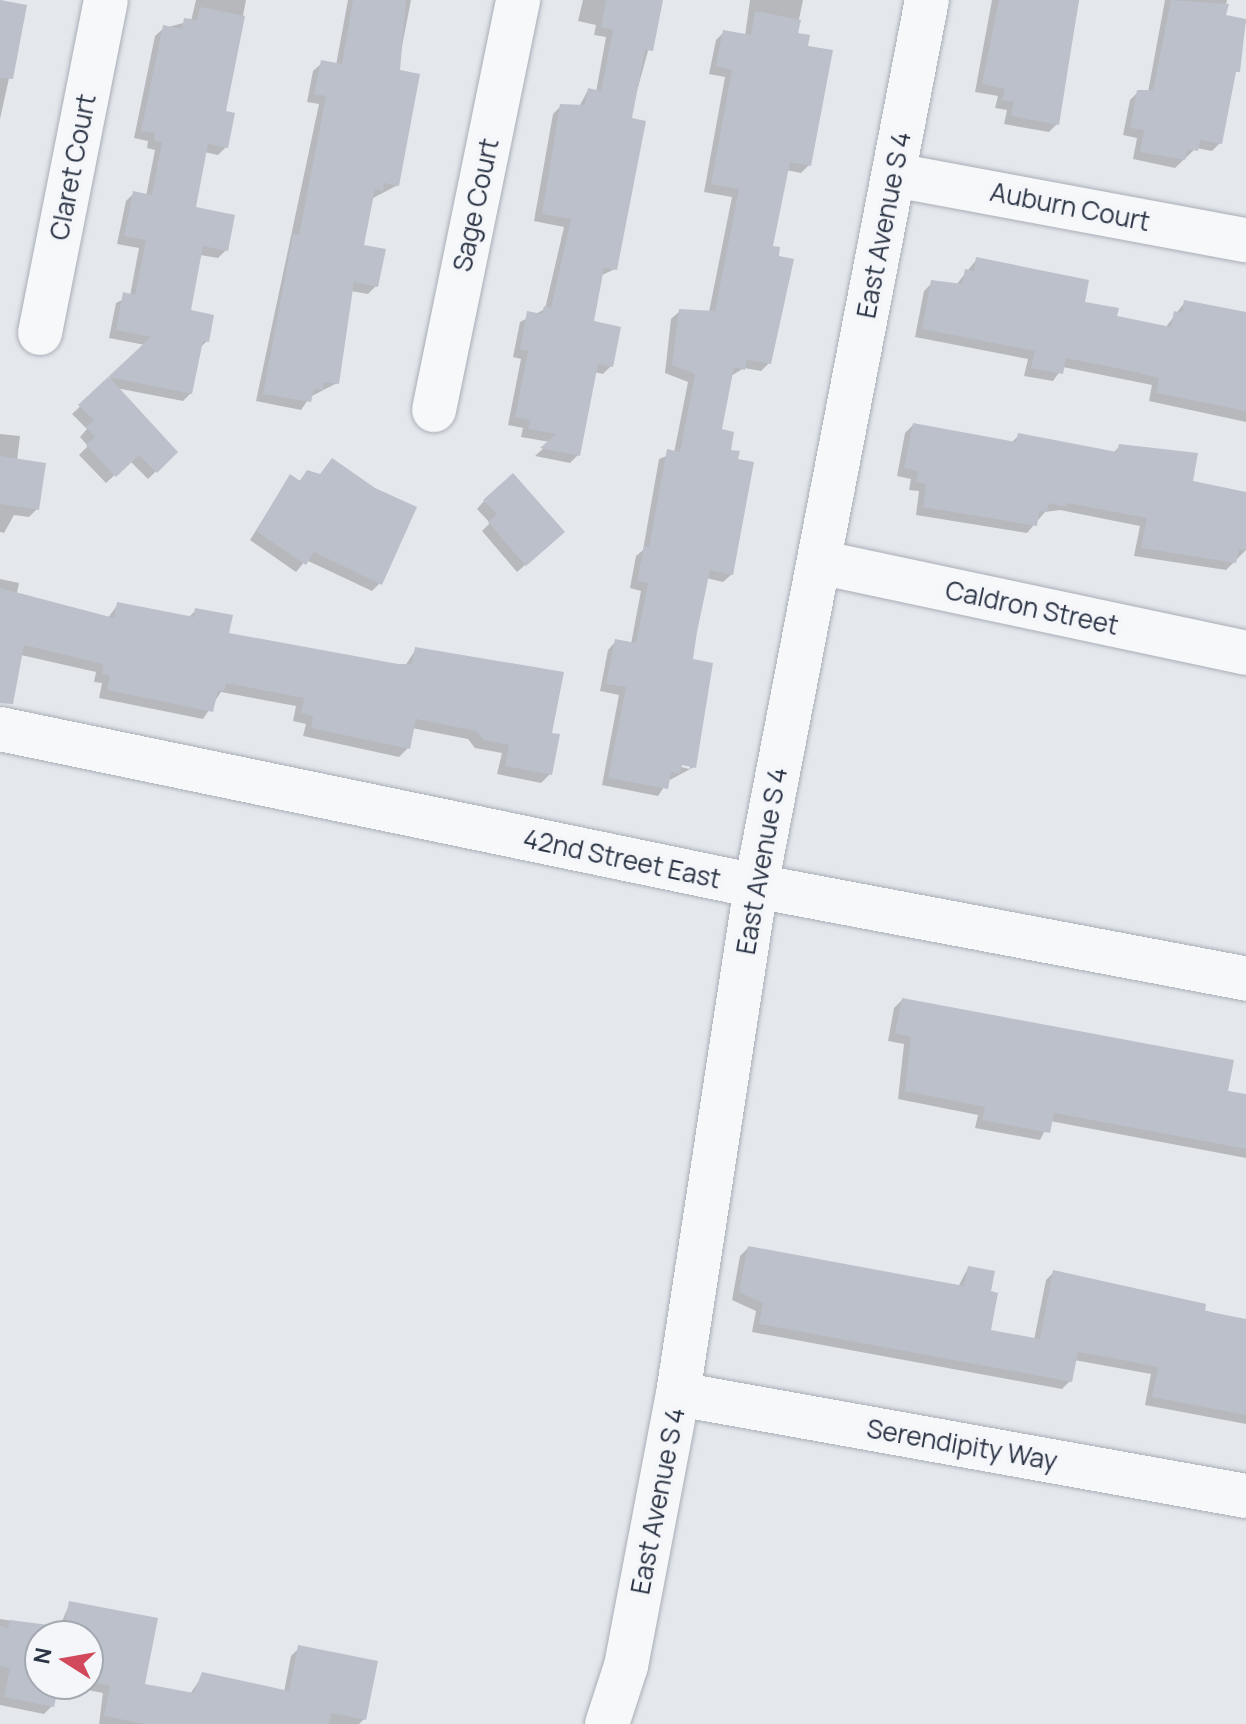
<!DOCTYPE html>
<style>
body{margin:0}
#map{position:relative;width:1246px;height:1724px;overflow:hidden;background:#e4e7ec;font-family:Manrope,sans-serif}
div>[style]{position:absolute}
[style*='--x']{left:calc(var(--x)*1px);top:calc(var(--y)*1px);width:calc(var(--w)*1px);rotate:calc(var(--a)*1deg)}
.shadow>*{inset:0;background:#0003}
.building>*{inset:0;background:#bbc0ca}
.roads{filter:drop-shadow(0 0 2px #a9aeb7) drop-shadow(0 0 2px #a9aeb7)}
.minor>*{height:44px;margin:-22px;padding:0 22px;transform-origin:22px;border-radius:22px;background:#f7f8fa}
span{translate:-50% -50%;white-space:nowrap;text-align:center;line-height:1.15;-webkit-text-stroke:8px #f4f6f9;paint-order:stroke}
.street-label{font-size:26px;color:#2b3445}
.north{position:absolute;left:24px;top:1620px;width:80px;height:80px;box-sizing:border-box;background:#f4f6f9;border:2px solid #a4a8b1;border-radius:50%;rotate:281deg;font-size:22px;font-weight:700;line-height:32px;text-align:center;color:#2b3445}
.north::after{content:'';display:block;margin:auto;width:28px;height:36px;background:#d1495b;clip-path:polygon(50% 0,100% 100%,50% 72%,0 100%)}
</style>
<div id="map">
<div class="shadow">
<div style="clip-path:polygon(0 0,25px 6px,0 119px)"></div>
<div style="clip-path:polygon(196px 0,246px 0,224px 113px,226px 147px,218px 155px,204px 152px,193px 208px,226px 250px,218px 258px,200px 255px,189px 311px,207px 341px,199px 349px,191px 393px,183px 401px,116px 388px,176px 452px,148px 479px,130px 461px,106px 483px,79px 455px,88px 446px,80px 437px,87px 429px,72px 414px,145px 345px,109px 338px,116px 303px,130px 296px,139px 248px,117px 244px,126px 201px,134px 193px,146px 196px,155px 150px,147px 148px,148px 141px,134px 138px,155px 36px,164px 28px,191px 21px)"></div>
<div style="clip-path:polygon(348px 0,411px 0,397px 72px,398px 185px,373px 198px,362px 246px,376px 286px,368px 294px,351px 291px,337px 383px,310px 397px,301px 410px,256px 401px,319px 104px,307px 102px,313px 71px,322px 63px,336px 65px)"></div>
<div style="clip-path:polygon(583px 0,662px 0,629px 120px,615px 269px,600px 276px,591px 323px,611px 366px,603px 374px,594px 372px,578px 455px,570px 463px,535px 456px,550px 442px,521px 437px,523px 428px,508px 425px,521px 359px,513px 357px,520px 322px,545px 309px,564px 227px,534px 221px,553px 114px,561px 106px,579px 107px,588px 90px,596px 92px,606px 37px,594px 35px,596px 25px,578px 21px)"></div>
<div style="clip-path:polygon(evenodd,750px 0,803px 0,796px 34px,809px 165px,801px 173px,786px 170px,771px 247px,769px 363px,761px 371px,744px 368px,731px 376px,720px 431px,728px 451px,732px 574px,723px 582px,706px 578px,691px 661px,694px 767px,668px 781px,658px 796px,602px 785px,619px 695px,600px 691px,608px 650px,616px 641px,631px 644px,641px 591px,630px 588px,636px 556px,643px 550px,659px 459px,674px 453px,688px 382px,665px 373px,671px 319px,680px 311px,709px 312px,732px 197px,704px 192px,725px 77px,709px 74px,716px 40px,724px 32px,745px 36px,750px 0,672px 761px,690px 765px,690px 769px,672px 765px,672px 761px)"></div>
<div style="clip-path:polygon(992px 0,1079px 0,1057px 124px,1049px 132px,1004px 124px,1007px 110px,995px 108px,998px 96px,975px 92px)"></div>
<div style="clip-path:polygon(1165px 0,1227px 0,1224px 16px,1246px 21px,1220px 143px,1212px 151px,1196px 148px,1175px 168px,1133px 159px,1137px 138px,1123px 135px,1130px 100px,1138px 92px,1148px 92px)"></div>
<div style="clip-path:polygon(977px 259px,1115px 318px,1165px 328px,1185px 302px,1246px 313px,1246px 422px,1149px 401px,1152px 385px,1063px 367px,1053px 381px,1024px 376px,1028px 359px,915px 337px,924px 291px,932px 283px,956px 285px)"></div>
<div style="clip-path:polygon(913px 425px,1011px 443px,1019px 435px,1113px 453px,1120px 446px,1196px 455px,1190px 483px,1246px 494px,1246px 550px,1226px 570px,1134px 556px,1140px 526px,1060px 510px,1045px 512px,1027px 533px,916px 515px,919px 491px,909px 490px,911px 479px,897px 476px,905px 433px)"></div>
<div style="clip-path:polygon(0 434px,20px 436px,17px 461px,37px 509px,29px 517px,14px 515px,4px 533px,0 532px)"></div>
<div style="clip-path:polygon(332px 460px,380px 583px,372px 591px,306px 560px,296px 572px,250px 540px,290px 476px,298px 482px,308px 473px,319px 476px)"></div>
<div style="clip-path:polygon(484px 501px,554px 540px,517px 572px,482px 531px,490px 523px,477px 509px)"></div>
<div style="clip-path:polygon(0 579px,19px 583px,17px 593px,108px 618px,118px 604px,188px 618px,196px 610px,227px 635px,405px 666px,416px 649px,550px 734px,550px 774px,541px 783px,497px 774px,502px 753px,475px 748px,468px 739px,412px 728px,408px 748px,399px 757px,303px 736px,306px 724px,293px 721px,296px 706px,221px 692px,203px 719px,99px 698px,102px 683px,94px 682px,96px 672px,21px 655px,0 675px)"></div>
<div style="clip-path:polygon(902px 1000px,1246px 1096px,1246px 1158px,1050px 1121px,1040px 1140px,975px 1128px,978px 1115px,898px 1099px,904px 1044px,888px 1041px,894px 1008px)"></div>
<div style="clip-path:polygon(748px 1248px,958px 1287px,968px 1268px,989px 1293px,988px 1331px,1034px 1340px,1046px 1280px,1054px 1272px,1246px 1321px,1246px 1424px,1145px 1405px,1151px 1374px,1074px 1360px,1070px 1381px,1062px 1389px,752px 1332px,756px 1311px,732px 1300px,740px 1256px)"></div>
<div style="clip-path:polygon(evenodd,70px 1603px,143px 1685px,190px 1694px,203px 1675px,284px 1692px,291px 1656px,299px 1648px,364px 1719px,359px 1724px,99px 1724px,103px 1693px,57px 1684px,52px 1706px,44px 1714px,0 1705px,0 1619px,59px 1628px,70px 1603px,40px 1636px,88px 1636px,88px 1684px,40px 1684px,40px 1636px)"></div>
</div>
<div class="building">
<div style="clip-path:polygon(0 0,27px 5px,13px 79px,0 78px)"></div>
<div style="clip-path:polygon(353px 0,406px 0,400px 70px,420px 74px,399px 186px,384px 183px,383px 191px,375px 189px,364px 245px,386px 249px,378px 287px,354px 282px,339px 384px,324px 382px,323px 390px,314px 389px,311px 402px,263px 394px,293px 234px,299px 235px,326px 96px,314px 94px,321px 60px,342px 64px)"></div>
<div style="clip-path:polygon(606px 0,663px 0,653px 51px,645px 50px,632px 118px,646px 121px,617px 270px,604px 268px,594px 321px,621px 327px,613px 367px,598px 364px,580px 456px,540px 448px,556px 434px,528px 429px,530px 420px,515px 417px,528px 351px,520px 349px,527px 311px,542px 314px,544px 306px,551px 308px,571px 219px,542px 214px,560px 104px,585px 105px,588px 88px,601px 91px,613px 30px,601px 27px)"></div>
<div style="clip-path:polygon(999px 0,1079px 0,1059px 125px,1011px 116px,1014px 102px,1002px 100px,1005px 89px,982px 84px)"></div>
<div style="clip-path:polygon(1171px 0,1229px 4px,1226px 15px,1246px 19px,1240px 72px,1236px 72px,1222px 144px,1200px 140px,1198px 151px,1188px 149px,1185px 160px,1140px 152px,1144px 130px,1130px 128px,1137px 90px,1153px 90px)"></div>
<div style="clip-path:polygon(200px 7px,245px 16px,226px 111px,235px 113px,228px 148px,208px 144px,196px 207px,235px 215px,228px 251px,203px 246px,191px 310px,214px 315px,209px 342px,203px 341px,192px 394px,109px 377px,178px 452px,157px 473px,139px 455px,116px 477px,86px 445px,95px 437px,86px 427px,94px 420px,78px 405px,151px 337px,116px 330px,123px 292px,135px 295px,146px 240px,124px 236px,133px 191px,152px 195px,162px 142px,154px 141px,155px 133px,141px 131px,163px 25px,182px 29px,184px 18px,197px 20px)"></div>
<div style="clip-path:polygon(755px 11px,801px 20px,798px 33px,810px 35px,808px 46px,833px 50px,811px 166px,790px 162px,773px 246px,780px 247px,779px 256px,794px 259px,771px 364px,747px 360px,745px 370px,734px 367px,722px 429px,734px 432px,731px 450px,740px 451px,738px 459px,754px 462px,733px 575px,710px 570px,697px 632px,693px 659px,713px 663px,696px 768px,682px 765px,680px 774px,671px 772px,668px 789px,608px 778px,626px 687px,606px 684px,615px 639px,636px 643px,648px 583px,637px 581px,644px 546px,649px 547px,667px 449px,680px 452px,695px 374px,672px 365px,679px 309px,715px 311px,739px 189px,711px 184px,732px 70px,716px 66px,723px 30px,751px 35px)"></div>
<div style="clip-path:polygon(976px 257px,1089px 280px,1085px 302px,1119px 308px,1117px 316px,1171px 327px,1174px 311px,1182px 313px,1184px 300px,1246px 312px,1246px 411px,1156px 393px,1159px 378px,1131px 371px,1066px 358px,1063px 374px,1031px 368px,1035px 351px,922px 329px,931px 280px,962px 284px,965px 269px,974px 271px)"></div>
<div style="clip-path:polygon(913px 423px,1016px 442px,1018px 433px,1117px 452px,1119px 444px,1198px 453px,1193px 481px,1246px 492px,1246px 550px,1239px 549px,1236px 563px,1141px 548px,1147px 518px,1067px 503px,1066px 507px,1049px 503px,1047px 512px,1039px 511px,1037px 526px,923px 507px,926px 484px,916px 482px,918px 471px,904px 468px)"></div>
<div style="clip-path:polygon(0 456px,46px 463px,39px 510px,0 504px)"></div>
<div style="clip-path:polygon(332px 458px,375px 488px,417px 507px,382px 585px,314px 552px,306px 565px,256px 531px,290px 474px,300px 481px,307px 470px,320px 474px)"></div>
<div style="clip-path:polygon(513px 473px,565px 532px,526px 566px,488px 522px,497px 514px,483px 500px)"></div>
<div style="clip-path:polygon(0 588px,114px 618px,117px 602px,194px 617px,195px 608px,233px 615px,229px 633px,398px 664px,412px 664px,415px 647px,564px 672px,552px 733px,560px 734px,552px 775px,505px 766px,509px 745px,484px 740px,476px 731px,416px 719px,410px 749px,311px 728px,313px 716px,301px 713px,304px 698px,226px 683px,224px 691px,218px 690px,213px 712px,107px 690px,110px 675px,102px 674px,103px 664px,24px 645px,13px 704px,0 703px)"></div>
<div style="clip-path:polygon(902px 998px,1234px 1060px,1228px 1091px,1246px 1094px,1246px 1149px,1054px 1113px,1050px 1133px,982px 1120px,985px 1107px,905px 1091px,911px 1037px,895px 1033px)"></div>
<div style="clip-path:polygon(748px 1246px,964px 1286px,968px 1266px,995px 1271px,991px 1291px,998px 1293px,991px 1330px,1040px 1339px,1053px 1270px,1206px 1304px,1205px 1311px,1246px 1319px,1246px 1415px,1152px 1397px,1158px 1367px,1107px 1357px,1078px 1352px,1072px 1382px,759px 1324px,763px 1303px,739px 1292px)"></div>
<div style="clip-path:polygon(69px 1601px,158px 1618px,145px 1684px,194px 1693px,202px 1672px,289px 1691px,298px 1645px,378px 1661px,366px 1720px,331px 1713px,329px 1724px,145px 1724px,104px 1716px,110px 1686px,88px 1681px,88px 1636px,40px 1636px,40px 1684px,59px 1684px,54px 1707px,4px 1697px,10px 1668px,0 1666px,0 1626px,8px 1628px,10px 1620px,64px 1627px)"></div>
</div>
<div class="roads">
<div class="minor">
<div style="--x:894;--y:175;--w:358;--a:10.5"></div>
<div style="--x:40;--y:333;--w:339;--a:-78.8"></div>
<div style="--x:434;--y:410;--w:419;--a:-78.4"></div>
<div style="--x:819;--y:562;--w:437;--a:12"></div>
<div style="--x:0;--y:729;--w:772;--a:11.73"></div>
<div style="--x:756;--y:886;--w:499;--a:10.7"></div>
<div style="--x:678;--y:1394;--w:577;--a:10.18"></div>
<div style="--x:607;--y:1724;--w:61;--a:-71.9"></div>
<div style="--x:626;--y:1666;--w:277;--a:-79.2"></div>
<div style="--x:678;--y:1394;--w:514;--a:-81.27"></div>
<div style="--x:756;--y:886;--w:902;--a:-79.08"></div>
</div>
</div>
<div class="street-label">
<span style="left:73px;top:167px;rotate:-79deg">Claret Court</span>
<span style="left:476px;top:205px;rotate:-78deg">Sage Court</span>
<span style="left:1070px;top:207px;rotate:11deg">Auburn Court</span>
<span style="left:884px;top:225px;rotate:-79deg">East Avenue S 4</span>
<span style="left:1032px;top:608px;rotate:12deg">Caldron Street</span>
<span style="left:622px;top:859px;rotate:12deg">42nd Street East</span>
<span style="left:762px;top:861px;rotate:-80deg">East Avenue S 4</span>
<span style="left:962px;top:1445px;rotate:10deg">Serendipity Way</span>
<span style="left:658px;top:1501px;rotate:-79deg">East Avenue S 4</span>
</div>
<div class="north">N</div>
</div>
